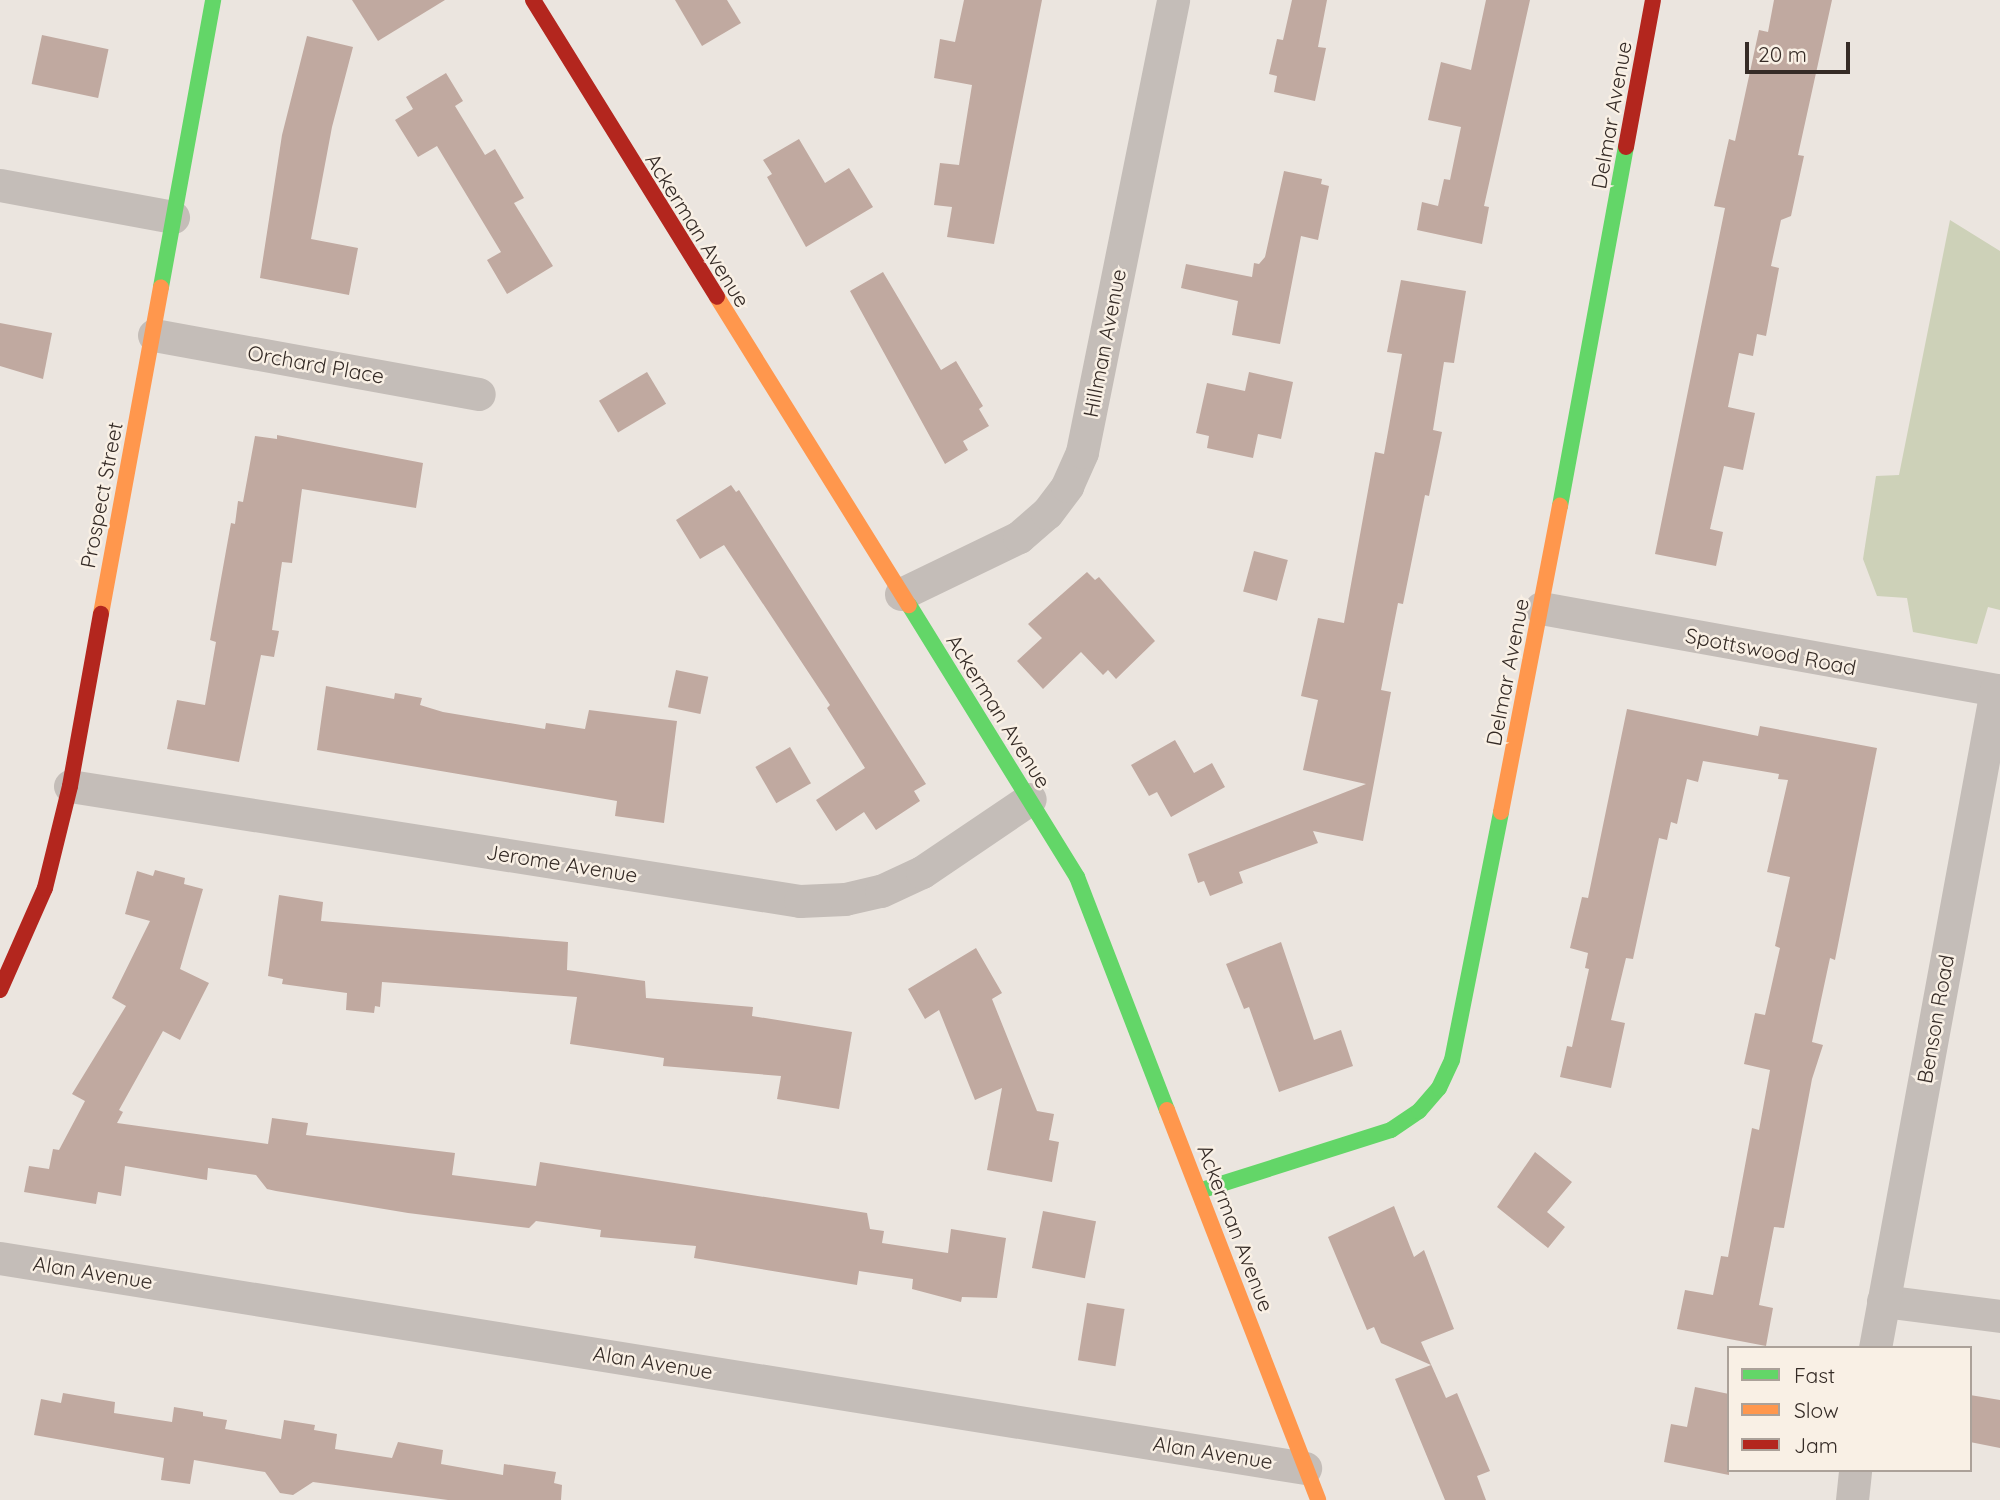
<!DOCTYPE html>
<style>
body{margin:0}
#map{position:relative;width:2000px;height:1500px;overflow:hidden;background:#ebe5df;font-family:Quicksand,sans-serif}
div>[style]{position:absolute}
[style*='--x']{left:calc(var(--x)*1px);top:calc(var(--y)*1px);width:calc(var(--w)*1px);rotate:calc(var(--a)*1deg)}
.green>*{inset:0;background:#cdd1b8}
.building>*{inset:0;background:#c0a9a0;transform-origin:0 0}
.street>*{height:33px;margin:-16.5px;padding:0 16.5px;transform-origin:16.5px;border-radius:16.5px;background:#c4bdb8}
.fast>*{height:16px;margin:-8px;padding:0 8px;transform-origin:8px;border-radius:8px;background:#63d668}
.slow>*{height:16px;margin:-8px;padding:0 8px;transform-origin:8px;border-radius:8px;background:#ff974d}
.jam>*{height:16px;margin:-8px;padding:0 8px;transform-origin:8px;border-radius:8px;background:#b3261e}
span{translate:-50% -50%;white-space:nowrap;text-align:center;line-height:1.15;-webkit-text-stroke:5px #f9f0e5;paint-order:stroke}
.street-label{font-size:21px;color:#352b26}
.legend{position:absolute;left:1727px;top:1346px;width:245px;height:126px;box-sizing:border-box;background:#f9f0e5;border:2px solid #aba199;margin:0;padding:9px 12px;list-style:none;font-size:21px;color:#352b26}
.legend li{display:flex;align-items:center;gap:14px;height:35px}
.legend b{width:35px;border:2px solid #aba199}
.scale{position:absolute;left:1745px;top:42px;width:105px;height:32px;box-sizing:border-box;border:4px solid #352b26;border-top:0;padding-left:9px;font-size:21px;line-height:24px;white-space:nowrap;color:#352b26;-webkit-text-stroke:5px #f9f0e5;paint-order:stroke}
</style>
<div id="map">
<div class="green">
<div style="clip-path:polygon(1950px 220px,2000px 251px,2000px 610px,1988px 607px,1977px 644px,1913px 632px,1907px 598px,1877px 596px,1863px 559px,1876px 476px,1899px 475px)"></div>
</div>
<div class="building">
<div style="clip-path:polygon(352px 0,445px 0,378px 41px)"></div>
<div style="clip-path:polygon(675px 0,727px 0,741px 23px,702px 46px)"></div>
<div style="clip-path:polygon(964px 0,1042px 0,994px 244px,947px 237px,952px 207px,934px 205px,940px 163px,959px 165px,972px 85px,934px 78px,940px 39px,955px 42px)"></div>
<div style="clip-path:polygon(1292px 0,1327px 0,1318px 47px,1326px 48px,1315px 101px,1274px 92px,1277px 76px,1269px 74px,1277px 39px,1283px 40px)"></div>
<div style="clip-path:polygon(1486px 0,1530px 0,1484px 206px,1489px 207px,1482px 244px,1417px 230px,1422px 202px,1438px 206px,1444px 179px,1450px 180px,1461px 127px,1428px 120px,1441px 62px,1471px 70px)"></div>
<div style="clip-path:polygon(1774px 0,1832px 0,1798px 155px,1804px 156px,1791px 216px,1781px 220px,1771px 266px,1779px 268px,1766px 336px,1757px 334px,1753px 356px,1739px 353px,1728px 407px,1755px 413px,1743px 470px,1724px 466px,1710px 529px,1723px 532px,1716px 566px,1655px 554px,1725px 208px,1714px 206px,1729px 139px,1735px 141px,1759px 30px,1768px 32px)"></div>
<div style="left:42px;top:35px;width:68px;height:50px;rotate:12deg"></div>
<div style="clip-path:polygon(307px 36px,353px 47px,332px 127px,311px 239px,358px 248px,349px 295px,260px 278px,282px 135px)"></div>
<div style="clip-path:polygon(446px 73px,463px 101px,455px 106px,485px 155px,495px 149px,524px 198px,514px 203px,553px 266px,507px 294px,487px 260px,501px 252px,437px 146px,418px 157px,395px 120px,413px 109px,406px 97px)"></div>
<div style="clip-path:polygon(799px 139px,825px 183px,849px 168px,873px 207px,806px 247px,767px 177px,772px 174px,763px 160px)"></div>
<div style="clip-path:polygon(1284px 171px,1322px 179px,1321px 184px,1329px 186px,1318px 240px,1301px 236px,1280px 344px,1232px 335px,1238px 301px,1181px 288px,1186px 264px,1252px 277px,1254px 263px,1259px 264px,1265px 257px)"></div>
<div style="clip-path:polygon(883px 272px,941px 370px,956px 361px,983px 406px,979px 409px,989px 426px,963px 441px,968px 450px,945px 464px,850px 291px)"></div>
<div style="clip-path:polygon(1401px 280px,1466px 291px,1454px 363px,1444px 362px,1433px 430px,1442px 432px,1429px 496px,1425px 495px,1403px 604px,1398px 603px,1381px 690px,1391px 692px,1363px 841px,1313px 831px,1318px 843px,1239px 872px,1243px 883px,1210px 896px,1204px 881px,1198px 883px,1188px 854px,1366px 784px,1303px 770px,1318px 700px,1301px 696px,1318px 618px,1344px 623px,1375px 452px,1384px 454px,1402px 354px,1387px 352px)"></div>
<div style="clip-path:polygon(0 323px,52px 333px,43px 379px,0 366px)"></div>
<div style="left:647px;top:372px;width:37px;height:56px;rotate:59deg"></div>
<div style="clip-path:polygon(1249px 372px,1293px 382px,1281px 439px,1258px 434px,1253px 458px,1207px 448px,1209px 436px,1196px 433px,1207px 383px,1245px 391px)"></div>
<div style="clip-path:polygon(277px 435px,423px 463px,416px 508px,302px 489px,292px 563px,282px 562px,272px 630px,279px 631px,274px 657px,261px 655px,239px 762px,167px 749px,177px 700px,205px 705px,216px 642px,210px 640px,231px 523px,235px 524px,238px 501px,243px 502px,255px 436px,277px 439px)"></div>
<div style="clip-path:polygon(731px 485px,736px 492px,739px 490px,926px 784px,914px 791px,920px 801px,876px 830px,864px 812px,836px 831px,816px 800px,865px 768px,827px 708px,830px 705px,724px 545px,700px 559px,676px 520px)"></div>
<div style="left:1254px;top:551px;width:35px;height:42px;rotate:15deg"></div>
<div style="clip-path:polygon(1087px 572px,1095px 580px,1099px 577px,1155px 641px,1116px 679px,1108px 670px,1103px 675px,1081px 652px,1043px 689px,1017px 661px,1042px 638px,1028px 624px)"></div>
<div style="left:676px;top:670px;width:33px;height:38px;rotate:12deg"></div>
<div style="clip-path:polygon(326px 686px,394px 699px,395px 693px,422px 698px,420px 705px,443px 712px,545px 729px,546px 723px,585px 729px,589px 710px,677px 721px,664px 823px,615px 816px,617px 801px,317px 750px)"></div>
<div style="clip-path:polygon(1627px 709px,1758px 736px,1760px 726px,1877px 748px,1835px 960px,1830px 958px,1812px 1042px,1823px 1045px,1812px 1079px,1784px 1228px,1774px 1227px,1759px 1305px,1773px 1308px,1766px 1346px,1677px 1329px,1685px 1290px,1713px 1295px,1721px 1256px,1728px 1257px,1752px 1128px,1759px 1130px,1770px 1070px,1744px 1064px,1755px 1013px,1765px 1015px,1780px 948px,1775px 946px,1790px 877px,1767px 872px,1788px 780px,1778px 779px,1779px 774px,1703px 761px,1698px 782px,1687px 779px,1677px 824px,1671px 822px,1667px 840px,1659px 838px,1633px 959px,1626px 958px,1611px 1020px,1625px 1023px,1611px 1088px,1560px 1077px,1567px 1046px,1572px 1047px,1589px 969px,1585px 968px,1588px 953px,1570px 948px,1582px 897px,1588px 898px)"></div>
<div style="clip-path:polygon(1175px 740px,1194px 773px,1212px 763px,1225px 787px,1171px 817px,1157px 792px,1149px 796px,1131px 765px)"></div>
<div style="left:790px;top:747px;width:42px;height:40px;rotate:60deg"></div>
<div style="clip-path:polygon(155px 870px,185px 878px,184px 884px,203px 889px,180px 969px,209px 983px,180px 1040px,163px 1031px,119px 1110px,123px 1112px,117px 1123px,268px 1144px,272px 1118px,308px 1123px,306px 1135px,455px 1153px,452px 1175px,536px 1186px,540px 1162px,867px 1213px,870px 1229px,884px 1231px,882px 1243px,948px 1253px,951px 1229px,1006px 1238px,997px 1298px,962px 1297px,961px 1302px,912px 1289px,913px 1279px,859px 1271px,857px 1285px,694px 1258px,696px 1246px,600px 1237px,601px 1230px,536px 1221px,529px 1228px,408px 1213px,276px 1191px,267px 1189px,256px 1175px,208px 1168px,207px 1180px,125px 1166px,121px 1196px,98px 1192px,96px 1204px,24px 1192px,29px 1166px,49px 1169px,53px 1149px,59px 1150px,85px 1101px,72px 1094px,126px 1006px,112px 998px,150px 921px,125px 914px,137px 871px,153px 876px)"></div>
<div style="clip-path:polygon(279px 895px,323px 902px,321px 921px,568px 942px,567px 970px,645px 981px,646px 998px,753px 1007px,752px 1016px,852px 1032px,839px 1109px,777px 1099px,781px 1076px,663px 1066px,664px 1058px,570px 1044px,577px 997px,382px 982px,380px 1007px,375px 1006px,374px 1013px,346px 1010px,347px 993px,282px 984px,283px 979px,268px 976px)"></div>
<div style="clip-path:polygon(1281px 942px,1314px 1040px,1341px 1030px,1353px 1066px,1279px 1092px,1249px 1007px,1244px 1009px,1226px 964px)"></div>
<div style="clip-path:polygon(976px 948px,1002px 993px,992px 999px,1037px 1111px,1054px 1114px,1049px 1140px,1059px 1142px,1052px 1182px,987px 1170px,1002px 1088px,975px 1100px,939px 1010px,925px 1019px,908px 989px)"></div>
<div style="clip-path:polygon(1535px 1152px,1572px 1182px,1547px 1212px,1565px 1227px,1548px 1248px,1497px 1207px)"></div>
<div style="clip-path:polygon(1394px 1206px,1414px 1257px,1424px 1250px,1454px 1329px,1421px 1342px,1446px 1398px,1457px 1393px,1490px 1471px,1477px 1476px,1486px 1500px,1445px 1500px,1395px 1379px,1431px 1365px,1381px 1343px,1374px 1327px,1367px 1330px,1328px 1237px)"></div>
<div style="left:1043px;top:1211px;width:54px;height:58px;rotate:11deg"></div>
<div style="left:1087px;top:1303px;width:38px;height:58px;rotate:9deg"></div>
<div style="clip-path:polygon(1695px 1387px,1729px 1394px,1729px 1475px,1664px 1462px,1671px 1424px,1687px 1427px)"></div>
<div style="clip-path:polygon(63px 1393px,115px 1402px,114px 1413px,172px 1422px,174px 1407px,203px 1412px,203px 1416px,227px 1420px,225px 1429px,281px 1439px,284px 1420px,315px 1425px,314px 1430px,337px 1434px,335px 1449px,392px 1458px,398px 1442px,443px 1450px,441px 1464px,503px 1475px,504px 1464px,556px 1472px,554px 1483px,562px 1485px,561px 1500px,448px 1500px,313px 1482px,293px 1495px,280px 1493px,265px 1472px,194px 1460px,190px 1484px,161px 1480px,164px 1458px,34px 1435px,41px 1399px,61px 1403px)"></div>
<div style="clip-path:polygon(1970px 1395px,2000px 1400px,2000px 1448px,1970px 1442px)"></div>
</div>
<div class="street">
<div style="--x:0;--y:185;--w:176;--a:10.5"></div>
<div style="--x:154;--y:335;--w:330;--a:10.3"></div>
<div style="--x:901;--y:594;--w:131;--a:-25.8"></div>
<div style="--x:1019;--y:537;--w:37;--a:-41"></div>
<div style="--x:1047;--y:513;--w:34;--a:-53"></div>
<div style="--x:1067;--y:486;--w:37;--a:-66"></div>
<div style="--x:1082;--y:452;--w:461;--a:-78.6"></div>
<div style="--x:1541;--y:608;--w:466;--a:10.2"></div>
<div style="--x:70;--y:786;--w:739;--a:8.95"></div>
<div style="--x:800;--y:901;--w:45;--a:-2.5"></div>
<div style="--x:845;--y:899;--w:37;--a:-13"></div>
<div style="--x:881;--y:891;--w:45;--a:-24.9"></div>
<div style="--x:922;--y:872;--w:130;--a:-34.1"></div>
<div style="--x:0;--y:1258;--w:1322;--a:9.14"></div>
<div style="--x:1883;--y:1301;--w:118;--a:7.3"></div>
<div style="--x:1875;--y:1348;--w:669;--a:-79.58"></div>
<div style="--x:1852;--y:1500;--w:30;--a:-84"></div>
</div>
<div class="fast">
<div style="--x:161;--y:287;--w:292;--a:-79.7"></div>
<div style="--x:1560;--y:506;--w:365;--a:-79.6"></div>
<div style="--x:909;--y:605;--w:320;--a:58.3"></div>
<div style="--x:1077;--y:877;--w:250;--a:68.9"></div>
<div style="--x:1199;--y:1191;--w:201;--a:-17.6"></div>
<div style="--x:1391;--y:1130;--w:34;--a:-34"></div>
<div style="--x:1419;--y:1111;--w:30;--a:-49"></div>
<div style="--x:1439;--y:1088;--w:31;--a:-65"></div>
<div style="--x:1452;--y:1060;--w:253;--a:-78.8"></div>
</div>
<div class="slow">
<div style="--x:717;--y:297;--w:363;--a:58.1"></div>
<div style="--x:101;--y:614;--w:332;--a:-79.6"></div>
<div style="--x:1501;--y:812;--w:312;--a:-79.1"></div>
<div style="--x:1167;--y:1110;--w:418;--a:68.8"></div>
</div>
<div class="jam">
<div style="--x:533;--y:0;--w:349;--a:58.2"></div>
<div style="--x:1626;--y:147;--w:149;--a:-79.6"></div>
<div style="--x:0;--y:990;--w:111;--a:-66.2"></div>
<div style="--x:45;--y:888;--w:105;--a:-76.2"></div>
<div style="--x:70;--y:786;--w:175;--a:-79.8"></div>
</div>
<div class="street-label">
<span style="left:1611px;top:115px;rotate:-80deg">Delmar Avenue</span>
<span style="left:698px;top:230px;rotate:58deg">Ackerman Avenue</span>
<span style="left:1104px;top:343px;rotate:-79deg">Hillman Avenue</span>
<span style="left:316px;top:364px;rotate:10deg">Orchard Place</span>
<span style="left:101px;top:495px;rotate:-79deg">Prospect Street</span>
<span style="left:1771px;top:651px;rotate:11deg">Spottswood Road</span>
<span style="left:1507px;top:672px;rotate:-79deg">Delmar Avenue</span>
<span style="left:999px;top:711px;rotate:58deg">Ackerman Avenue</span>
<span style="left:562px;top:863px;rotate:9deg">Jerome Avenue</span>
<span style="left:1935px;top:1019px;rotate:-80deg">Benson Road</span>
<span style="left:1236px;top:1228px;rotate:69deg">Ackerman Avenue</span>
<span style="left:93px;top:1272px;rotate:9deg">Alan Avenue</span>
<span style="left:653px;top:1362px;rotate:9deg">Alan Avenue</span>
<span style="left:1213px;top:1452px;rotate:9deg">Alan Avenue</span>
</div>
<ul class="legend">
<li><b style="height:9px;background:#63d668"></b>Fast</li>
<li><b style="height:9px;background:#ff974d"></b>Slow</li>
<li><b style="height:9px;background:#b3261e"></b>Jam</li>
</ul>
<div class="scale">20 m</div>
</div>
